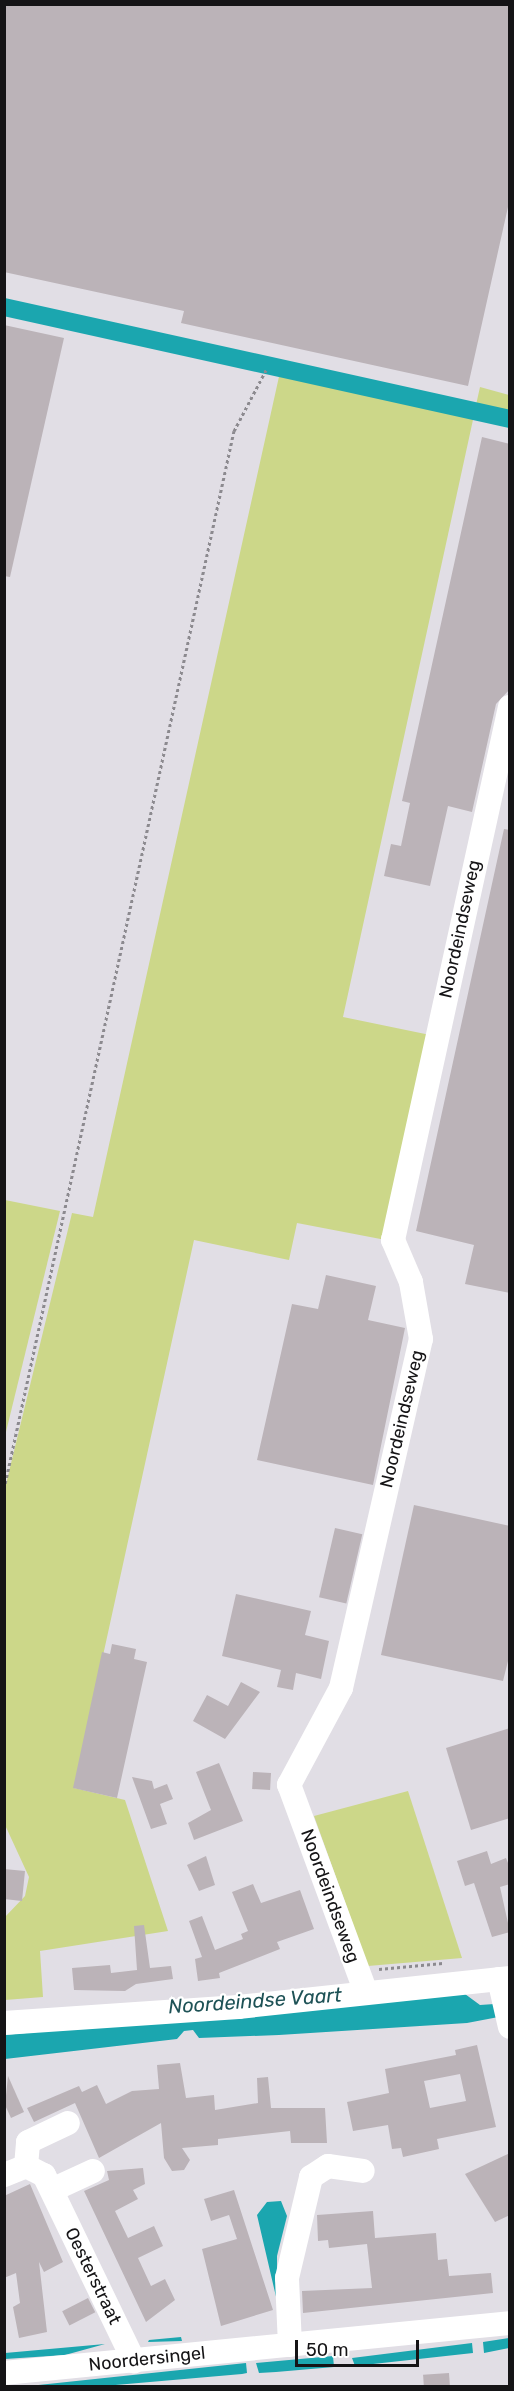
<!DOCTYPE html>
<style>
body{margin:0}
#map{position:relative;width:514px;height:2391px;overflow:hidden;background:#e1dee5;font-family:Rubik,sans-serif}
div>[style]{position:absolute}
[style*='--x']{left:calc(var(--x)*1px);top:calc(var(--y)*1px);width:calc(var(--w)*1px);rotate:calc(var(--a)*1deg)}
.green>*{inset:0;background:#ccd789}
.water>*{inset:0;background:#1ba6af}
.canal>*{height:18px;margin:-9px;padding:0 9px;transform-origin:9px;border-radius:9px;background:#1ba6af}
.building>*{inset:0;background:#bbb3b8;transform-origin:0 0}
.path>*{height:3px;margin-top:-1.5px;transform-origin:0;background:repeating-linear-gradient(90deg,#8c8a8f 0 3px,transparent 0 6px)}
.minor>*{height:24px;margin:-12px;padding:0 12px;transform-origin:12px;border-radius:12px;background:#fff}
span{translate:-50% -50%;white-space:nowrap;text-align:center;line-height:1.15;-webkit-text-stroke:4.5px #fff;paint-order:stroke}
.street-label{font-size:18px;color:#151416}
.water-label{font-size:20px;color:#1e5256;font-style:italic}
.frame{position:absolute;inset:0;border:6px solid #151416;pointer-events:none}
.scale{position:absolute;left:295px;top:2340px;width:124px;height:27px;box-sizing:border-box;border:3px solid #151416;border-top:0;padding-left:8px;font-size:18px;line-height:21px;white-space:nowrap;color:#151416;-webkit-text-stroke:4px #fff;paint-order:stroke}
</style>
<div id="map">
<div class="green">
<div style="clip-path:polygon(282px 363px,476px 405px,480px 387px,509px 395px,509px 413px,476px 406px,343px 1017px,435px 1036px,391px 1241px,297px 1223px,289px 1260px,194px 1240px,74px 1788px,125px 1800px,168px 1931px,40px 1951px,43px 1997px,5px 2000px,5px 1917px,25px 1896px,29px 1877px,5px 1825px,5px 1488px,72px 1213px,93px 1217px)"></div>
<div style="clip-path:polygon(5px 1200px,60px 1211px,5px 1436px,4px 1200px)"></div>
<div style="clip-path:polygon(408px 1791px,462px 1958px,368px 1966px,314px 1816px)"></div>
</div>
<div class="water">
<div style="clip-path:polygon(465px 1994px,480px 2005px,509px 2003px,509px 2015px,467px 2023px,279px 2035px,199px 2038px,193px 2030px,184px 2031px,177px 2039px,5px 2059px,4px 2035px)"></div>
<div style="clip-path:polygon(281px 2201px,287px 2216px,277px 2256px,277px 2301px,257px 2215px,267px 2202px)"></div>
<div style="clip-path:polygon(181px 2337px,182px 2341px,148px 2342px,149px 2340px)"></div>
<div style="clip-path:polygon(509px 2338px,509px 2348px,484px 2353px,483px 2342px)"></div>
<div style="clip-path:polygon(472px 2343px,473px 2353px,355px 2366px,352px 2358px)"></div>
<div style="clip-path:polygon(105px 2344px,65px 2355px,5px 2359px,5px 2353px)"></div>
<div style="clip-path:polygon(333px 2356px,334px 2367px,276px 2372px,259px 2373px,256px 2363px)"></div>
<div style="clip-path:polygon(246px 2363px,247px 2373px,242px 2374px,104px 2386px,29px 2386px)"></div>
</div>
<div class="canal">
<div style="--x:4;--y:307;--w:518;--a:12.48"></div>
</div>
<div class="building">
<div style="clip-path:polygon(4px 4px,510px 4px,510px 198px,468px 386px,181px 323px,184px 311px,4px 272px)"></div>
<div style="clip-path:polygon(4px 325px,64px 338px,10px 577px,4px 576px)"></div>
<div style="clip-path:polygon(482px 437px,510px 444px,510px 689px,496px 704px,472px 812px,448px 806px,430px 886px,384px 876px,391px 844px,401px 846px,410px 803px,402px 801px)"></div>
<div style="clip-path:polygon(504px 829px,510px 830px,510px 1293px,465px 1284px,474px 1245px,416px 1231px)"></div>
<div style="clip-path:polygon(326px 1275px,376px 1286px,368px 1320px,405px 1328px,373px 1485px,257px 1460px,292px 1304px,318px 1309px)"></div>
<div style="clip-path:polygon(414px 1505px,510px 1526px,510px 1653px,503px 1681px,381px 1655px)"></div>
<div style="left:335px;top:1528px;width:28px;height:71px;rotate:13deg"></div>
<div style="clip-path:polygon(236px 1594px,311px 1611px,305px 1635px,329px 1641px,321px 1679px,296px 1673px,293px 1690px,277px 1687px,281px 1670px,222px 1656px)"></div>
<div style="clip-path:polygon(112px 1644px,136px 1649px,134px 1659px,147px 1662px,117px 1798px,73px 1788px,102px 1652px,110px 1654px)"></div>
<div style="clip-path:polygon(241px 1682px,260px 1692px,225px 1739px,193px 1721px,207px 1695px,228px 1706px)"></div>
<div style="clip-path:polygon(510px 1728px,510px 1818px,471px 1830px,446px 1748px)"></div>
<div style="clip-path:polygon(219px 1763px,243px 1821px,194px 1840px,188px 1823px,211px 1810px,196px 1772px)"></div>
<div style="left:253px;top:1772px;width:18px;height:17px;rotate:3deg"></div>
<div style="clip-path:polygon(132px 1777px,152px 1781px,154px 1789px,167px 1784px,173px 1799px,160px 1804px,167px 1824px,151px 1829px)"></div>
<div style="clip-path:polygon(487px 1851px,491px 1864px,506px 1858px,510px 1868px,510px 1884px,500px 1887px,510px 1932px,492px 1937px,474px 1883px,465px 1886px,457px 1861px)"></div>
<div style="clip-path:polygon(206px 1856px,215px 1885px,199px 1891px,187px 1865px)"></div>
<div style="clip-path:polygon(4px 1869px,25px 1871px,22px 1901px,4px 1899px)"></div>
<div style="clip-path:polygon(253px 1884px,261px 1903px,300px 1890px,314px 1929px,277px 1942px,280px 1949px,219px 1973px,220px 1978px,198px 1981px,195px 1959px,202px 1957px,189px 1921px,202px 1916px,215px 1950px,243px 1939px,241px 1934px,248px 1931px,232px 1892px)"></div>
<div style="clip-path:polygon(144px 1925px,150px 1968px,171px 1966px,173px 1979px,136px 1984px,125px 1991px,74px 1990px,72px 1968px,110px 1965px,111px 1973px,137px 1970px,134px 1926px)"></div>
<div style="clip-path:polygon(evenodd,477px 2045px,496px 2127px,437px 2139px,439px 2149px,403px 2157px,401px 2148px,392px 2149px,388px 2125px,353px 2131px,347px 2102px,389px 2093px,385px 2069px,456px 2055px,455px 2050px,477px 2045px,460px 2074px,466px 2101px,430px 2108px,424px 2081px,460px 2074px)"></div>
<div style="clip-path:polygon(180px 2063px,186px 2098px,214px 2095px,215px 2110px,258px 2103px,257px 2078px,268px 2077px,271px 2108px,325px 2108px,327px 2143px,291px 2143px,290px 2131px,218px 2139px,218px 2145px,182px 2148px,190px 2160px,184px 2170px,172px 2171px,164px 2158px,161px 2123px,99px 2158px,75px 2103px,34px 2122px,27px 2108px,79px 2086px,82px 2092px,97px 2085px,106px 2104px,132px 2091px,159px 2089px,157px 2065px)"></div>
<div style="clip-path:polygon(8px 2076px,24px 2112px,11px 2118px,5px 2105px)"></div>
<div style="clip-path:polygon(510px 2153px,510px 2215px,495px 2222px,465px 2174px)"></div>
<div style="clip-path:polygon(143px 2168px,145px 2184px,133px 2190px,138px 2199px,115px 2211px,128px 2238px,154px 2226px,163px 2246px,138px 2258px,151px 2286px,165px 2279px,175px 2300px,146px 2322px,84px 2191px,109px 2180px,107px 2171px)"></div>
<div style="clip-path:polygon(30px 2184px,63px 2262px,44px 2272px,39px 2262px,47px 2332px,19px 2338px,13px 2307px,20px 2303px,16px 2273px,4px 2278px,4px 2196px)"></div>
<div style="clip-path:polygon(234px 2190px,273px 2310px,221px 2326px,202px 2249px,237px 2239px,229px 2215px,211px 2221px,204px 2199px)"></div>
<div style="clip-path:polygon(373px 2211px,375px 2238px,436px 2233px,438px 2260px,447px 2259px,449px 2276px,491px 2273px,493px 2293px,303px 2313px,302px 2291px,372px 2288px,367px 2244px,329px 2248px,328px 2240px,318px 2241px,317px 2215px)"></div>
<div style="left:88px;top:2298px;width:16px;height:29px;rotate:63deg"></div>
<div style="left:449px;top:2373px;width:13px;height:26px;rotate:86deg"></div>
</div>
<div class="path">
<div style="--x:4;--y:1489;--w:1083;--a:-77.74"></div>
<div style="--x:234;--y:431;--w:69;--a:-62.3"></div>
<div style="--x:379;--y:1969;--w:64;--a:-5.4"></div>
</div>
<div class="minor">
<div style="--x:499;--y:1979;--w:49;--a:77.1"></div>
<div style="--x:365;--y:1990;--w:219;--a:-110.3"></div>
<div style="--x:289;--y:1785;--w:110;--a:-61.8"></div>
<div style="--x:341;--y:1688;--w:358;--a:-77.1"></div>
<div style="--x:421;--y:1339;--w:58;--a:-100"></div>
<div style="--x:411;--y:1282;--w:46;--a:-113.2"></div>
<div style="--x:393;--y:1240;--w:546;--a:-77.62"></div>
<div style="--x:4;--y:2023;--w:235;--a:-3.9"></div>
<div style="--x:238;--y:2007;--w:274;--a:-6.1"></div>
<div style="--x:26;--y:2166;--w:24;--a:-85"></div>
<div style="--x:28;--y:2142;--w:44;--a:-25.4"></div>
<div style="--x:4;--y:2175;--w:24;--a:-22"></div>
<div style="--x:26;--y:2166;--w:20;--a:27"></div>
<div style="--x:44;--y:2175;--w:207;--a:64.2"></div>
<div style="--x:52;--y:2190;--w:45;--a:-24.9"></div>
<div style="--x:290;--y:2345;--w:67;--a:-92.6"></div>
<div style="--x:287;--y:2278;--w:104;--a:-76.6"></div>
<div style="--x:311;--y:2177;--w:20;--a:-33"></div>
<div style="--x:328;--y:2166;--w:35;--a:8"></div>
<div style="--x:4;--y:2373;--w:508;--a:-5.64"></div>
</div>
<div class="street-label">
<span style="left:460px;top:929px;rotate:-78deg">Noordeindseweg</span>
<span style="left:402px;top:1419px;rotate:-77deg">Noordeindseweg</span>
<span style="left:330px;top:1896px;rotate:70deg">Noordeindseweg</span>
<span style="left:93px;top:2276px;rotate:64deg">Oesterstraat</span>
<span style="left:147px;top:2359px;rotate:-6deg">Noordersingel</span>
</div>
<div class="water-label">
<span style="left:255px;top:2001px;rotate:-4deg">Noordeindse Vaart</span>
</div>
<div class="frame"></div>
<div class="scale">50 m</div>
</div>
